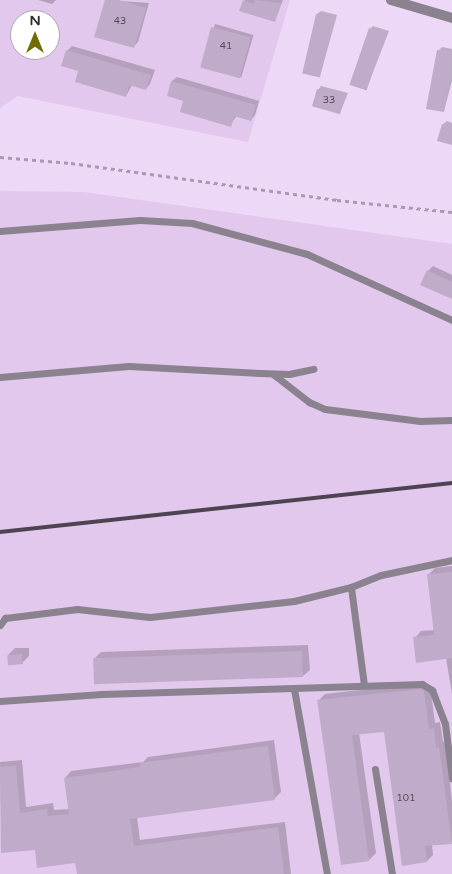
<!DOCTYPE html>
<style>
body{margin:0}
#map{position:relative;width:452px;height:874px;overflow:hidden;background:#edd8f7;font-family:"Varela Round",sans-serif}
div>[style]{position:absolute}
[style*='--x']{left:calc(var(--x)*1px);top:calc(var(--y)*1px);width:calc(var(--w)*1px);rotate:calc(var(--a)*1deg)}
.built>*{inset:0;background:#e1c8ec}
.shadow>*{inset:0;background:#0003;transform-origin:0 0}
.building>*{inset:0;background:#c0acca;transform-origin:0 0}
.path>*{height:2.5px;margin-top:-1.25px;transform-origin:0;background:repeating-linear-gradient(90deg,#a999b1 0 4px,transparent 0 8px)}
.lane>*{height:7px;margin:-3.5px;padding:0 3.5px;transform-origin:3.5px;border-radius:3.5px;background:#8b828f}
.street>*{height:10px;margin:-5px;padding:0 5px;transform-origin:5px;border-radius:5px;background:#8b828f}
.rail>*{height:4px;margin:-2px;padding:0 2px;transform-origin:2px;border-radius:2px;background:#4d4351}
span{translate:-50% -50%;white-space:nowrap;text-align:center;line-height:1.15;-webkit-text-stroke:4px #fff;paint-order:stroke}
.number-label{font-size:10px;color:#554a5a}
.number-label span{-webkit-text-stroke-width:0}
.north{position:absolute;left:10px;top:10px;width:50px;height:50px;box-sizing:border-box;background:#fff;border:1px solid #ada9ae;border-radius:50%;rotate:0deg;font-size:14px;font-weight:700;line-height:20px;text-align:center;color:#312934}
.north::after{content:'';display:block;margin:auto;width:18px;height:22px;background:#726b05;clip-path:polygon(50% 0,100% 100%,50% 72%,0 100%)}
</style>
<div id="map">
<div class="built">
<div style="clip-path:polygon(evenodd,0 0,290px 0,248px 142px,18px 96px,0 108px,0 0,20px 20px,50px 20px,50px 50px,20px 50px,20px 20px)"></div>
<div style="clip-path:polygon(0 191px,84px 192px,452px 244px,452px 874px,0 874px)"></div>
</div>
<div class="shadow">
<div style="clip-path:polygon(38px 0,56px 0,52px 4px)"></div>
<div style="clip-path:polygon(106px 0,149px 3px,138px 42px,133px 47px)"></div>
<div style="clip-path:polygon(283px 0,275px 20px,244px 1px,245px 0)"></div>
<div style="clip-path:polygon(321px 11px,337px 15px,320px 76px,317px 14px)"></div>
<div style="left:215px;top:24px;width:40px;height:44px;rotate:16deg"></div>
<div style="clip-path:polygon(373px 26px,389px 31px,366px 90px,370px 29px)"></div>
<div style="clip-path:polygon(72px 46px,155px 70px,150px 84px,146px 89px,132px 85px,126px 96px,80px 70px,67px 51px)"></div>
<div style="clip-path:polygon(442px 47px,452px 49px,452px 81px,444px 111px,439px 50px)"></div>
<div style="clip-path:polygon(177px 77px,259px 101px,255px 115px,251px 120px,237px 115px,230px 126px,172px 81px)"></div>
<div style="clip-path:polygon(321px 86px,348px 93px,340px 113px,318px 90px)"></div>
<div style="clip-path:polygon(447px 121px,452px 123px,452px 145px,443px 124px)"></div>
<div style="clip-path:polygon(433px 266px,452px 275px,452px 298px,428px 271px)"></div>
<div style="clip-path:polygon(452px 566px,452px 694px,446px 658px,415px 638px,421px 631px,435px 630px,428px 575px,435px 568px)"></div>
<div style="clip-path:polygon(308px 645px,310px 670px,303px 676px,94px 659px,101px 652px)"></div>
<div style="clip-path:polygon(15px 648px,29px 648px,29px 656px,22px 663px,8px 655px)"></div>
<div style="clip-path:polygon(413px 684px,430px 685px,435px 723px,440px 722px,443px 742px,445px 741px,452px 801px,452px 842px,432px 844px,433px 855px,427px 861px,385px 730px,359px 733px,376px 853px,369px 860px,318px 701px,325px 694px)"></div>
<div style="clip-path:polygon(274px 740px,281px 792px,274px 799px,137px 817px,140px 840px,285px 822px,291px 874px,78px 874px,76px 861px,36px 848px,2px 851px,0 762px,22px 760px,26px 807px,53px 803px,54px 810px,69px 809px,65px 778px,71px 771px,143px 762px,148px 757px)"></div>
</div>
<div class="building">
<div style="clip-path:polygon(105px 0,119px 0,146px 8px,134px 48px,94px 37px)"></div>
<div style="clip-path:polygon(243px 0,254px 4px,255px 0,281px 3px,275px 22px,239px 11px)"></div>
<div style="left:316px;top:14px;width:18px;height:61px;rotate:13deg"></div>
<div style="left:211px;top:27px;width:41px;height:42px;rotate:15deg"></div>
<div style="left:369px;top:28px;width:18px;height:60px;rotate:19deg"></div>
<div style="clip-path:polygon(66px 50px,151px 75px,146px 90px,129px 85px,126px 97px,75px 82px,78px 71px,61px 66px)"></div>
<div style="clip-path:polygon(437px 50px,452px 52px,444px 112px,426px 109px)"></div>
<div style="clip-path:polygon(171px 81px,256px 105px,251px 121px,234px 116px,231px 127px,180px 112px,183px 101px,167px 96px)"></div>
<div style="left:317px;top:89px;width:29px;height:18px;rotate:16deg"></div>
<div style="clip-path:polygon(442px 124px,452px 127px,452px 145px,437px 141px)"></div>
<div style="clip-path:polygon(427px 270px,452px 282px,452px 299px,420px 285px)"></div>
<div style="clip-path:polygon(452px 572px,452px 658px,416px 663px,413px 637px,434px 635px,427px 574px)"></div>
<div style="left:302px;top:651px;width:26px;height:209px;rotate:88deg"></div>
<div style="left:22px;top:654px;width:10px;height:15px;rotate:84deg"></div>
<div style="clip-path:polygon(421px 689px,424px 691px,429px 729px,434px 728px,436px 748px,439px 747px,452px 844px,425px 846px,427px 862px,402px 866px,384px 732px,352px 735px,369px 861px,341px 865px,317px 700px)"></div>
<div style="clip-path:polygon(268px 746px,275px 800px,130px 819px,134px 846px,278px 827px,284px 874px,77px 874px,75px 863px,37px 868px,35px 850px,1px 853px,0 767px,16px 766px,20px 813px,47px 809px,48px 816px,69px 814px,64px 778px,140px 767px,140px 763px)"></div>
</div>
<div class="path">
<div style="--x:0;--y:157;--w:71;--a:4.8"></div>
<div style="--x:71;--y:163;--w:269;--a:7.9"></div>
<div style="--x:337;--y:200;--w:116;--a:6"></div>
</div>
<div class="lane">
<div style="--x:0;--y:231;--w:140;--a:-4.5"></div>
<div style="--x:140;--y:220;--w:52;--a:3.3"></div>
<div style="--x:192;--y:223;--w:119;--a:15.1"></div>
<div style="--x:307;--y:254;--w:159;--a:24.5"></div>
<div style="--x:273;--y:374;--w:46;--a:37.9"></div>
<div style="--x:309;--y:402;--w:17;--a:24"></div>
<div style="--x:325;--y:409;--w:96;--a:7.2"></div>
<div style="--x:420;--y:421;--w:32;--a:-2"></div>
<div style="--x:0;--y:377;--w:129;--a:-4.9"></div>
<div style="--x:129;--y:366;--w:131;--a:3.1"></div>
<div style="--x:260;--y:373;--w:29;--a:2"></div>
<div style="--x:289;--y:374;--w:25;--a:-12"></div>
<div style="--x:0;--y:625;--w:9;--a:-54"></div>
<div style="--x:5;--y:618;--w:73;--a:-7.1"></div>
<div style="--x:77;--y:609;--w:73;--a:6.3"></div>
<div style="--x:150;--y:617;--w:145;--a:-6.3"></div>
<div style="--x:294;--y:601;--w:59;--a:-13.8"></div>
<div style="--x:364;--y:685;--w:99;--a:-97.6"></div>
<div style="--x:351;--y:587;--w:32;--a:-22"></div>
<div style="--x:381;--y:575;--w:73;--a:-11.9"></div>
<div style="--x:294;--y:689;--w:188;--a:79.9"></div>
<div style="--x:0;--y:701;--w:102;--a:-3.9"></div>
<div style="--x:102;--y:694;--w:320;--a:-1.8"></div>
<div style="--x:422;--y:684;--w:12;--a:31"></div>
<div style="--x:432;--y:690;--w:36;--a:69"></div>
<div style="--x:445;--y:724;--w:55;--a:82.7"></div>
<div style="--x:375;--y:769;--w:106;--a:80.8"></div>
</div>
<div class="street">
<div style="--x:391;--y:0;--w:64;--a:16.4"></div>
</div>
<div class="rail">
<div style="--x:0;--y:532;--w:455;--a:-6.2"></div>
</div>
<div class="number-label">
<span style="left:120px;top:22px">43</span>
<span style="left:226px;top:47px">41</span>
<span style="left:329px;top:101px">33</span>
<span style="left:406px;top:799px">101</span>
</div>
<div class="north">N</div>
</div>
